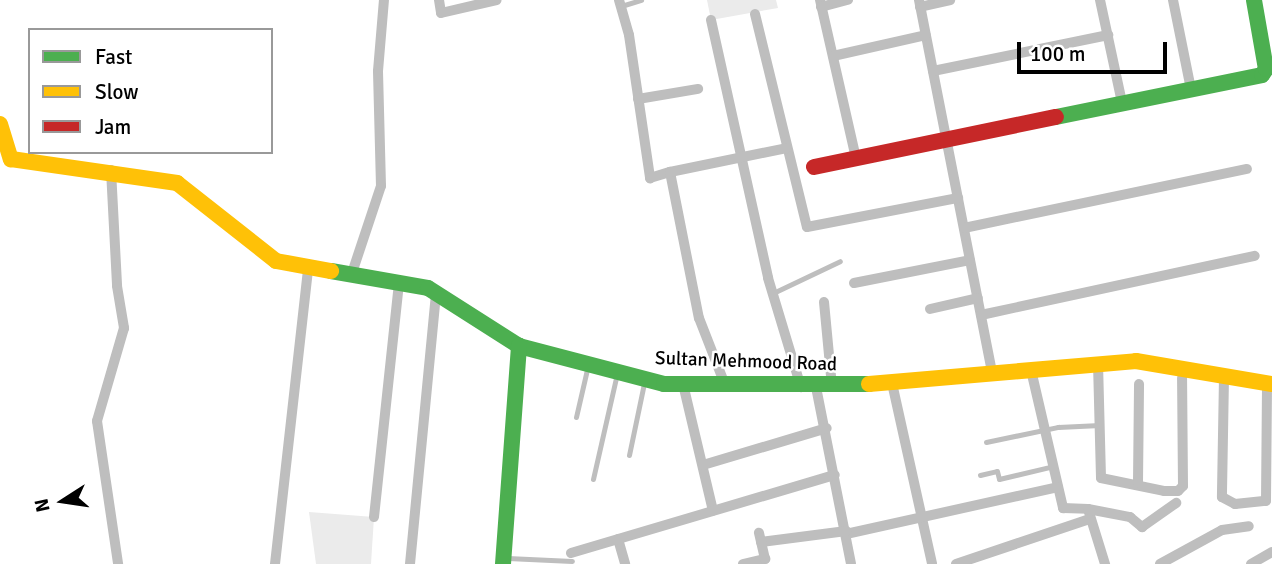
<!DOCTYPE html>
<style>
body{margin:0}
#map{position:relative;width:1272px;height:564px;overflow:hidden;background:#fff;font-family:Signika,sans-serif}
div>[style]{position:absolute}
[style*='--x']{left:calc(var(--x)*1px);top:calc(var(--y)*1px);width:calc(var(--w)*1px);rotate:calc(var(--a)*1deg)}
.green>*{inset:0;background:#ebebeb}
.lane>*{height:5px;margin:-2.5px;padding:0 2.5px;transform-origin:2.5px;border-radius:2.5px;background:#bebebe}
.street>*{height:10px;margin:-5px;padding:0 5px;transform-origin:5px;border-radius:5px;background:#bebebe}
.fast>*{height:16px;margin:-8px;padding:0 8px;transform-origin:8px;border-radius:8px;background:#4caf50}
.slow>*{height:16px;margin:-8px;padding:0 8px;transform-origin:8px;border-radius:8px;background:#ffc107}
.jam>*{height:16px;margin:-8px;padding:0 8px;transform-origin:8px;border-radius:8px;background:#c62828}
span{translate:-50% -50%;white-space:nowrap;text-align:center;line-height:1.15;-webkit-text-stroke:5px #fff;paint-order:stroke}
.street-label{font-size:19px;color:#000}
.legend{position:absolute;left:28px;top:28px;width:245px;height:126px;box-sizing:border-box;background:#fff;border:2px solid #999;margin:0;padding:9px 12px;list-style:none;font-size:21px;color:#000}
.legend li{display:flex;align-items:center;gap:14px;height:35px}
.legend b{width:35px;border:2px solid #999}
.north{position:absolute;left:28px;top:466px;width:70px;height:70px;-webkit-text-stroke:5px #fff;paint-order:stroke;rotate:258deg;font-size:19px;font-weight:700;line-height:28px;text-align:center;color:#000}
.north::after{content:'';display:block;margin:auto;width:24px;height:32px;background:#000;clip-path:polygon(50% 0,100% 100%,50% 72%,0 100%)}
.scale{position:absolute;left:1017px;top:42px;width:150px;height:32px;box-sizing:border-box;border:4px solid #000;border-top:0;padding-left:9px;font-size:21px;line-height:24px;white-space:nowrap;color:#000;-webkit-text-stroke:5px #fff;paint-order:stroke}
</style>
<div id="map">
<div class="green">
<div style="clip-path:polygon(707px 0,776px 0,778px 8px,711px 20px)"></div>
<div style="clip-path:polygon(309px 512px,374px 517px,371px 564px,316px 564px)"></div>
</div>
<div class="lane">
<div style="--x:621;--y:6;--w:21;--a:-17"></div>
<div style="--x:773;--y:293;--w:74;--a:-25.5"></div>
<div style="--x:576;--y:417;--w:53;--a:-77"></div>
<div style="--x:986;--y:442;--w:74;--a:-11.8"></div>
<div style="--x:1058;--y:427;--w:42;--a:-2.7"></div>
<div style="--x:629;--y:455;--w:74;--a:-78.2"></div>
<div style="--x:980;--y:475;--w:17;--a:-13"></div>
<div style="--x:997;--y:471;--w:8;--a:76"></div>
<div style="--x:999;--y:479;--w:57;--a:-13.3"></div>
<div style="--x:593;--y:479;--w:109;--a:-77.2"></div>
<div style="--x:506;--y:558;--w:66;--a:2.6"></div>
</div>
<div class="street">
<div style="--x:439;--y:0;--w:13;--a:81"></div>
<div style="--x:441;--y:13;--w:57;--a:-13.1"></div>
<div style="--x:619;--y:0;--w:36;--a:74"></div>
<div style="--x:629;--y:35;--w:145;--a:81.6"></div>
<div style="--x:650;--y:178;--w:21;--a:-17"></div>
<div style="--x:670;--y:172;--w:149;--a:78.8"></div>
<div style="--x:699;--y:318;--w:69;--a:68.7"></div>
<div style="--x:820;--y:0;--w:163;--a:77.2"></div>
<div style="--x:919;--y:0;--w:380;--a:78.9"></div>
<div style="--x:1100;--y:0;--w:105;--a:77.9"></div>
<div style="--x:1173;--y:0;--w:91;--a:78.6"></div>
<div style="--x:821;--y:7;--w:28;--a:-15"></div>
<div style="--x:920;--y:7;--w:31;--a:-13"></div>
<div style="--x:755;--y:14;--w:219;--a:76.3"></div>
<div style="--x:807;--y:227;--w:154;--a:-10.9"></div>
<div style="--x:711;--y:20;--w:264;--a:77.5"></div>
<div style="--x:768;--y:278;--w:114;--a:73.2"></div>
<div style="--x:833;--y:56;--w:95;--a:-12.7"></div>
<div style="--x:933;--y:71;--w:179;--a:-11.6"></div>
<div style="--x:638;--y:99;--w:61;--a:-9.5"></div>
<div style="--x:111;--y:170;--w:116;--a:87"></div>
<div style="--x:117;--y:286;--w:43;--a:80.5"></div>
<div style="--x:124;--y:328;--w:97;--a:106.2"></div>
<div style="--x:97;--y:421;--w:145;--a:81.6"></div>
<div style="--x:670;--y:172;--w:119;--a:-11.6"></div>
<div style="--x:964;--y:228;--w:289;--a:-11.8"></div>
<div style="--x:352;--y:273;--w:92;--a:-71.6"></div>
<div style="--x:381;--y:186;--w:115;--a:-91.5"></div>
<div style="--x:378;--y:71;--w:71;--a:-85.2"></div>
<div style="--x:854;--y:283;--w:118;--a:-11.2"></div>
<div style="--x:824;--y:302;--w:85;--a:84.6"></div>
<div style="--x:930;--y:309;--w:49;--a:-12.9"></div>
<div style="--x:981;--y:315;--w:280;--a:-12.2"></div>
<div style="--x:1098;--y:363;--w:115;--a:88.5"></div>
<div style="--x:1101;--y:478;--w:64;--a:11.7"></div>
<div style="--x:1164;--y:491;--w:14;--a:0"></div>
<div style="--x:1178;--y:491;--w:7;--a:-45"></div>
<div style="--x:1183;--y:486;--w:108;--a:-90.5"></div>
<div style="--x:1031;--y:370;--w:142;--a:76.9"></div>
<div style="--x:1063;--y:508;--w:25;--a:2"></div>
<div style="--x:1088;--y:509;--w:58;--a:72.8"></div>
<div style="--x:1224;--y:377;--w:120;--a:91"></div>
<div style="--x:1222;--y:497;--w:15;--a:28"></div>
<div style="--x:1235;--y:504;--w:31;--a:-6"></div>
<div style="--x:1266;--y:501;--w:118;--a:-89.5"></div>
<div style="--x:892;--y:383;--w:185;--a:77.5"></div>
<div style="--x:683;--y:384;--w:130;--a:76.7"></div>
<div style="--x:816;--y:387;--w:180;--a:78.8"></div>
<div style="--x:703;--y:465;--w:129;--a:-16.6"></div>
<div style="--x:1138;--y:483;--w:99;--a:-89.4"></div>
<div style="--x:1088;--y:509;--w:43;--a:10.8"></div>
<div style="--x:1130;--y:517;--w:16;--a:40"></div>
<div style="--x:1142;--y:527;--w:42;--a:-35.2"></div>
<div style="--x:374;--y:517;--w:236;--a:-83.9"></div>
<div style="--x:846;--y:534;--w:217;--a:-12.5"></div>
<div style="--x:618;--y:539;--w:26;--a:74"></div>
<div style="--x:761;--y:542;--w:86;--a:-7.4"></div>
<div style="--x:571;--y:553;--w:275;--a:-16.5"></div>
<div style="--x:275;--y:564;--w:298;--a:-83.6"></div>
<div style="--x:410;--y:564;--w:272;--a:-84.5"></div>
<div style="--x:743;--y:564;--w:23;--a:-13"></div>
<div style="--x:765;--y:559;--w:27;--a:-103"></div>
<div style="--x:956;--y:564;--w:141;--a:-18.6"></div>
<div style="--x:1160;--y:564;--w:71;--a:-28.7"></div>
<div style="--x:1222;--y:530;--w:27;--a:-8"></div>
<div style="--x:1251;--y:564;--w:24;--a:-30"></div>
</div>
<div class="fast">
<div style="--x:1056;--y:117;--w:210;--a:-11.5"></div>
<div style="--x:1262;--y:75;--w:7;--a:-56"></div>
<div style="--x:1266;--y:69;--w:70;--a:-99.9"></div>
<div style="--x:331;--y:271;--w:98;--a:9.9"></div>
<div style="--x:428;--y:288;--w:108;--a:32.5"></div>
<div style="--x:519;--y:346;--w:150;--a:14.7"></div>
<div style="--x:664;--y:384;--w:205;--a:0"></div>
<div style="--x:503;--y:564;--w:219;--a:-85.8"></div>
</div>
<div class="slow">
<div style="--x:0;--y:124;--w:37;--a:73"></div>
<div style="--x:11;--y:159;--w:168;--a:8.2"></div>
<div style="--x:177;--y:183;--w:126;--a:38.2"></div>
<div style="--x:276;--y:261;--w:56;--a:10.3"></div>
<div style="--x:869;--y:384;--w:268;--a:-4.9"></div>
<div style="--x:1136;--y:361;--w:138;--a:9.6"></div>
</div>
<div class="jam">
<div style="--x:814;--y:167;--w:247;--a:-11.7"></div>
</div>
<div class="street-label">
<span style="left:746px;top:362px;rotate:2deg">Sultan Mehmood Road</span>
</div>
<ul class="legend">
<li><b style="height:9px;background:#4caf50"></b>Fast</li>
<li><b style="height:9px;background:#ffc107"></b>Slow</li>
<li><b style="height:9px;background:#c62828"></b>Jam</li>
</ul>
<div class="north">N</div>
<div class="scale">100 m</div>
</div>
